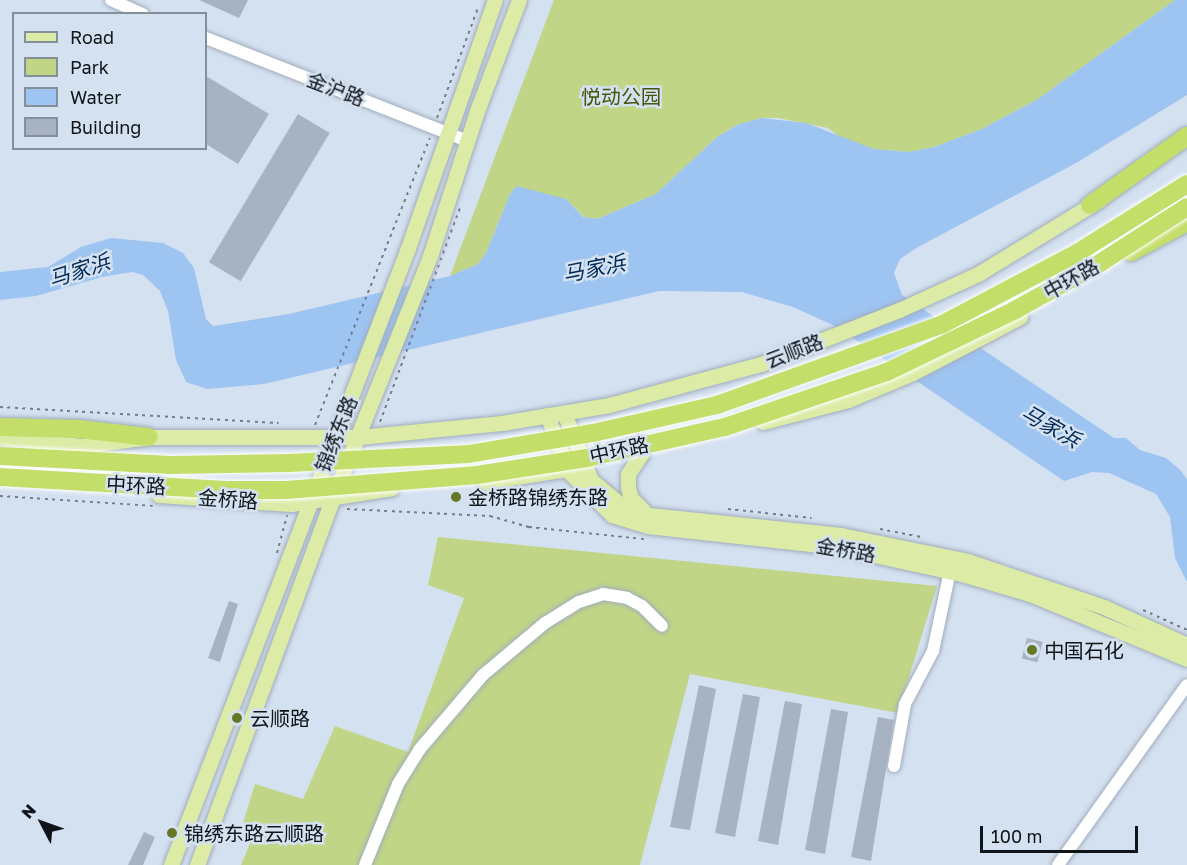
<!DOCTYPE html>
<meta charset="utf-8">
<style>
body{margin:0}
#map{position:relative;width:1187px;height:865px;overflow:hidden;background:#d4e1f0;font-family:"Golos Text","Noto Sans SC",sans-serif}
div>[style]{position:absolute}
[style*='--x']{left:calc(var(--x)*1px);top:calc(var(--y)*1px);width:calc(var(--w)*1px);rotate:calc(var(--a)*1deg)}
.green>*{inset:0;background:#c1d587}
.water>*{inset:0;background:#9ec4f2}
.building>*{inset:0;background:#a7b3c2;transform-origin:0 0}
.path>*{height:2px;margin-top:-1px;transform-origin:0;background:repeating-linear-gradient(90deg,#737d87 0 3px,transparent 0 7.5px)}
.roads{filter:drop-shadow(0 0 2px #a1adbc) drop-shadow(0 0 2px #a1adbc)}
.minor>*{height:12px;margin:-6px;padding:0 6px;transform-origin:6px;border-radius:6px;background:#fff}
.major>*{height:15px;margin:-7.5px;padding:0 7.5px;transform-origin:7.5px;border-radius:7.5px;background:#dceba6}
.highway>*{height:18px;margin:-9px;padding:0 9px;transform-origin:9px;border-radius:9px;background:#c4de6a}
.bridges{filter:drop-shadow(0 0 2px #fff) drop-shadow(0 0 2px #fff)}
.highway-bridge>*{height:18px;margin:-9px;padding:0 9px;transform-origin:9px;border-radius:9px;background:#c4de6a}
.dots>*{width:16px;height:16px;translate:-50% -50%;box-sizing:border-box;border:3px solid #d4e1f0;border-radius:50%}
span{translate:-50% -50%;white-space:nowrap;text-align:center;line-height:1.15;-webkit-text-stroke:5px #d4e1f0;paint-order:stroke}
.street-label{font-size:20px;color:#0f1419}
.park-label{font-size:20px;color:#47550a}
.poi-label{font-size:20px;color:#0f1419}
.left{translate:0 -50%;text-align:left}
.water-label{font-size:21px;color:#002957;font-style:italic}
.legend{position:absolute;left:12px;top:12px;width:195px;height:138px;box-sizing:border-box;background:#d4e1f0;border:2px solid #858f9a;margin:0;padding:8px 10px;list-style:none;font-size:18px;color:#0f1419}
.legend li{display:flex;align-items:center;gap:12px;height:30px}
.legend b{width:30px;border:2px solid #858f9a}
.north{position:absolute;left:12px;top:793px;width:60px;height:60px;-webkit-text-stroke:4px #d4e1f0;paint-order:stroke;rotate:311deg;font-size:16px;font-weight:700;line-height:24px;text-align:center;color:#0f1419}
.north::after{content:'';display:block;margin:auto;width:21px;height:27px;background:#0f1419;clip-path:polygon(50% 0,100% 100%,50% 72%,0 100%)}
.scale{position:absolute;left:980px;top:826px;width:158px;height:27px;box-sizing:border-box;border:3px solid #0f1419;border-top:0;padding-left:8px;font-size:18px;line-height:21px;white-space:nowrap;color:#0f1419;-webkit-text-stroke:4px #d4e1f0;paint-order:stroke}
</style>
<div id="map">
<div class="green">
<div style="clip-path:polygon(554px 0,1175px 0,1038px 99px,982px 129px,934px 147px,909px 152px,874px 149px,845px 141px,828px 128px,778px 118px,761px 118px,737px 125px,717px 137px,656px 194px,597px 219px,584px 217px,566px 199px,511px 192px,486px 253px,478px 264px,450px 276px)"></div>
<div style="clip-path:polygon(438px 537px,937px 586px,898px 713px,690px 674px,640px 865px,241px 865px,250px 843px,238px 839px,255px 784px,303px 799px,335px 726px,408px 752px,464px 598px,428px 585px)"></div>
</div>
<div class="water">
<div style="clip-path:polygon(1175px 0,1187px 0,1187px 95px,1076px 163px,918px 247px,900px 259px,894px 273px,902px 295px,1114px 438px,1126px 438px,1140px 450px,1166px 458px,1179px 469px,1187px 479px,1187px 582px,1175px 558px,1170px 517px,1156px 494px,1109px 473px,1092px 472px,1064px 481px,837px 327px,793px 307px,742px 292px,659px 291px,264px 384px,207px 389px,186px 382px,176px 360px,168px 311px,160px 291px,143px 275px,132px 272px,102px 277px,36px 296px,0 300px,0 272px,48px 267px,81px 247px,111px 238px,163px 243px,183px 253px,194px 268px,206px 319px,213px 326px,289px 314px,450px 276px,478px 264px,486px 253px,511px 192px,517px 186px,566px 199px,583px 217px,597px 219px,656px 194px,717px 137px,737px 125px,761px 118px,806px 123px,874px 149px,909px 152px,934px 147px,982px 129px,1038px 99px)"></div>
</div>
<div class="building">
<div style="clip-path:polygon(199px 0,248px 0,239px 18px)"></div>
<div style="clip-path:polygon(206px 76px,269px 114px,238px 164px,206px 144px)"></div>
<div style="left:298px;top:114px;width:37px;height:173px;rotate:31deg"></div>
<div style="clip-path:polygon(229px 601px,238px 604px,220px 662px,208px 658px)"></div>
<div style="left:1027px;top:638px;width:16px;height:21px;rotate:14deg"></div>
<div style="clip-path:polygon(699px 685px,716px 689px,690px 830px,670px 827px)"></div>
<div style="clip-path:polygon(743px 694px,760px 697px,735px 837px,715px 833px)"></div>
<div style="clip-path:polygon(785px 701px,802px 704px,778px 845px,758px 841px)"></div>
<div style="clip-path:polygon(831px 709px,848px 712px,825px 854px,805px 850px)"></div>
<div style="clip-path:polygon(878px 717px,894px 720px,871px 861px,851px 857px)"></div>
<div style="clip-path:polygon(144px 832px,155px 837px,143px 865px,128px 865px)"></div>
</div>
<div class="path">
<div style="--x:437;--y:118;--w:117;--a:-69.6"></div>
<div style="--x:0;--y:407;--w:279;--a:3.3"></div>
<div style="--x:380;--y:422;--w:228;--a:-69.5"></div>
<div style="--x:315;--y:425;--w:309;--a:-68.2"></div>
<div style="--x:0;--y:496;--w:153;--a:3.7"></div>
<div style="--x:347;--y:509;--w:143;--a:2.8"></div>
<div style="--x:490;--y:516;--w:41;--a:15.8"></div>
<div style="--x:529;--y:527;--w:116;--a:6"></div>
<div style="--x:728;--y:509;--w:84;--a:6.1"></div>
<div style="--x:880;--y:529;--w:42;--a:11"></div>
<div style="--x:277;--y:553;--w:39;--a:-75"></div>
<div style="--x:1143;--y:610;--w:48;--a:24.4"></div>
</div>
<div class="roads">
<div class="minor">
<div style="--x:111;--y:0;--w:35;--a:24"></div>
<div style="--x:206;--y:38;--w:281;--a:21.5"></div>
<div style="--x:894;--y:766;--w:63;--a:-79.9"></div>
<div style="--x:905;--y:704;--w:60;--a:-62.2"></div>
<div style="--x:933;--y:651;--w:82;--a:-78"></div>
<div style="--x:365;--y:865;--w:87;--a:-67.8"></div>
<div style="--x:398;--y:784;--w:40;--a:-58"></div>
<div style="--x:419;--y:750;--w:99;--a:-49.5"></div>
<div style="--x:483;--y:675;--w:81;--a:-40"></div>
<div style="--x:545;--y:623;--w:40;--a:-32"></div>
<div style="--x:579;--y:602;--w:25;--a:-18"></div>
<div style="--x:603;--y:594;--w:24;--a:9"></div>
<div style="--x:627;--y:598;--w:17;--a:28"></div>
<div style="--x:642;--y:606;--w:28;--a:45"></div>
<div style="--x:1058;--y:865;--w:221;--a:-54.4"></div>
</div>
<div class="major">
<div style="--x:564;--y:413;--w:72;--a:68.1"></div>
<div style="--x:591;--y:480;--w:44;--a:39.5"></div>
<div style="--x:625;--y:508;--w:25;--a:16"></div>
<div style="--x:649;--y:515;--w:193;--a:5.9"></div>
<div style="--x:841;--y:535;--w:130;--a:11.6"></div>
<div style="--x:968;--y:561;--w:144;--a:18.7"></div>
<div style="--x:1104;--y:607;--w:91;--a:24.6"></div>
<div style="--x:547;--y:415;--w:61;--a:68.9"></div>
<div style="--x:569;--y:472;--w:61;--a:45"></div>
<div style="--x:612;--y:515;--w:38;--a:17"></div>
<div style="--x:648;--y:526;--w:191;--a:6.3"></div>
<div style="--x:838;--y:547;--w:127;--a:12.3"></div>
<div style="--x:962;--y:574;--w:71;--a:16.4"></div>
<div style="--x:1030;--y:594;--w:170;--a:22.5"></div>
<div style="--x:763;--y:422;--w:88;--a:-14.5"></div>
<div style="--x:848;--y:400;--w:70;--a:-22.6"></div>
<div style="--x:913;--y:373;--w:121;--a:-27.6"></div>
<div style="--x:0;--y:437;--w:81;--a:6.3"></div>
<div style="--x:81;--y:446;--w:69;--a:-7.5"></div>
<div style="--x:149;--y:437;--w:210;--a:0"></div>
<div style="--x:359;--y:437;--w:144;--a:-5.6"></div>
<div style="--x:502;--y:423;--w:109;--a:-9.5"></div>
<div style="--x:609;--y:405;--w:157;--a:-15.1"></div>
<div style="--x:761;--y:364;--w:148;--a:-21.4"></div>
<div style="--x:899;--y:310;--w:87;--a:-24.5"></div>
<div style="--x:978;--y:274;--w:142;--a:-31.4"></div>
<div style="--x:642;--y:453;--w:25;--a:124"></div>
<div style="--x:628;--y:474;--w:14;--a:90"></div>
<div style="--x:628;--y:488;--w:10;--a:73"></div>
<div style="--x:631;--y:498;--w:18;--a:45"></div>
<div style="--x:485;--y:482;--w:95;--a:-9.1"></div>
<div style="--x:159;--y:495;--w:132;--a:3.9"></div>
<div style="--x:291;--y:504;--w:102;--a:-9"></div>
<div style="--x:171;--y:865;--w:661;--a:-68.99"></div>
<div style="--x:408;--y:248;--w:263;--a:-70.7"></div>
<div style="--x:197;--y:865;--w:389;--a:-69.7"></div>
<div style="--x:332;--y:500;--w:263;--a:-68.1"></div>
<div style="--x:430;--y:256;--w:152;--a:-72"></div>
<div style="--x:477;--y:111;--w:119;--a:-69.3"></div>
</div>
<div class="highway">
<div style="--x:1090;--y:205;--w:119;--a:-35.4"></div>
<div style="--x:1131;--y:252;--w:64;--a:-28.2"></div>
<div style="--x:0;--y:427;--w:79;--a:1.5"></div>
<div style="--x:79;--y:429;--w:70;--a:6.5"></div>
</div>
</div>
<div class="bridges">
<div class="highway-bridge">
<div style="--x:0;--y:456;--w:171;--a:3"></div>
<div style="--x:171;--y:465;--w:118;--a:-1"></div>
<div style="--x:289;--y:463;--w:180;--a:-2.9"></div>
<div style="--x:469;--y:454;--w:126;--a:-9.6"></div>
<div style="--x:593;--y:433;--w:127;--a:-12.7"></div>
<div style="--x:717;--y:405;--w:238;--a:-19.7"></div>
<div style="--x:941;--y:325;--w:154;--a:-27.9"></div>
<div style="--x:1077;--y:253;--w:130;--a:-32.1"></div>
<div style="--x:0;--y:477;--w:226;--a:3.3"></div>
<div style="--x:226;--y:490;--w:60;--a:0"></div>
<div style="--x:286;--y:490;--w:192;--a:-4.5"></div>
<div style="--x:477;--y:475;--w:111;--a:-8.8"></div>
<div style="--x:587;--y:458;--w:141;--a:-12.7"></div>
<div style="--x:725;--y:427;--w:171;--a:-18.8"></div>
<div style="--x:887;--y:372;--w:142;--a:-25.8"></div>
<div style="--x:1015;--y:310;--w:97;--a:-28.9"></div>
<div style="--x:1100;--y:263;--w:103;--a:-32.8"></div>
</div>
</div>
<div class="dots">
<div style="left:456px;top:497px;background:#667725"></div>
<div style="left:1032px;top:650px;background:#667725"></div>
<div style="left:237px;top:718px;background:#667725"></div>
<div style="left:172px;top:833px;background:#667725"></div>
</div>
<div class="street-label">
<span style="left:336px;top:89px;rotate:21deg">金沪路</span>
<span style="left:1071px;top:279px;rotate:-29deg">中环路</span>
<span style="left:794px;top:351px;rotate:-21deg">云顺路</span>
<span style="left:336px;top:434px;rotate:-68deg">锦绣东路</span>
<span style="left:619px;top:450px;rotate:-12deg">中环路</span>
<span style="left:136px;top:485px;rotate:3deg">中环路</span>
<span style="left:228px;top:499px;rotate:4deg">金桥路</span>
<span style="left:846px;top:550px;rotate:10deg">金桥路</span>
</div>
<div class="park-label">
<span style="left:621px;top:96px">悦动公园</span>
</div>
<div class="poi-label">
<span class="left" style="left:468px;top:497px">金桥路锦绣东路</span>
<span class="left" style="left:1044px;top:650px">中国石化</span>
<span class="left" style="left:250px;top:718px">云顺路</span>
<span class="left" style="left:184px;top:833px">锦绣东路云顺路</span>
</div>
<div class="water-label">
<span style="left:594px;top:268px;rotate:-11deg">马家浜</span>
<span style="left:79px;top:270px;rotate:-18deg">马家浜</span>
<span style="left:1051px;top:426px;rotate:30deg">马家浜</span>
</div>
<ul class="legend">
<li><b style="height:8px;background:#dceba6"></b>Road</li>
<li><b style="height:16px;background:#c1d587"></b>Park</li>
<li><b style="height:16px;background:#9ec4f2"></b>Water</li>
<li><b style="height:16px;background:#a7b3c2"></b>Building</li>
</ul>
<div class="north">N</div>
<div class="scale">100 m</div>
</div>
